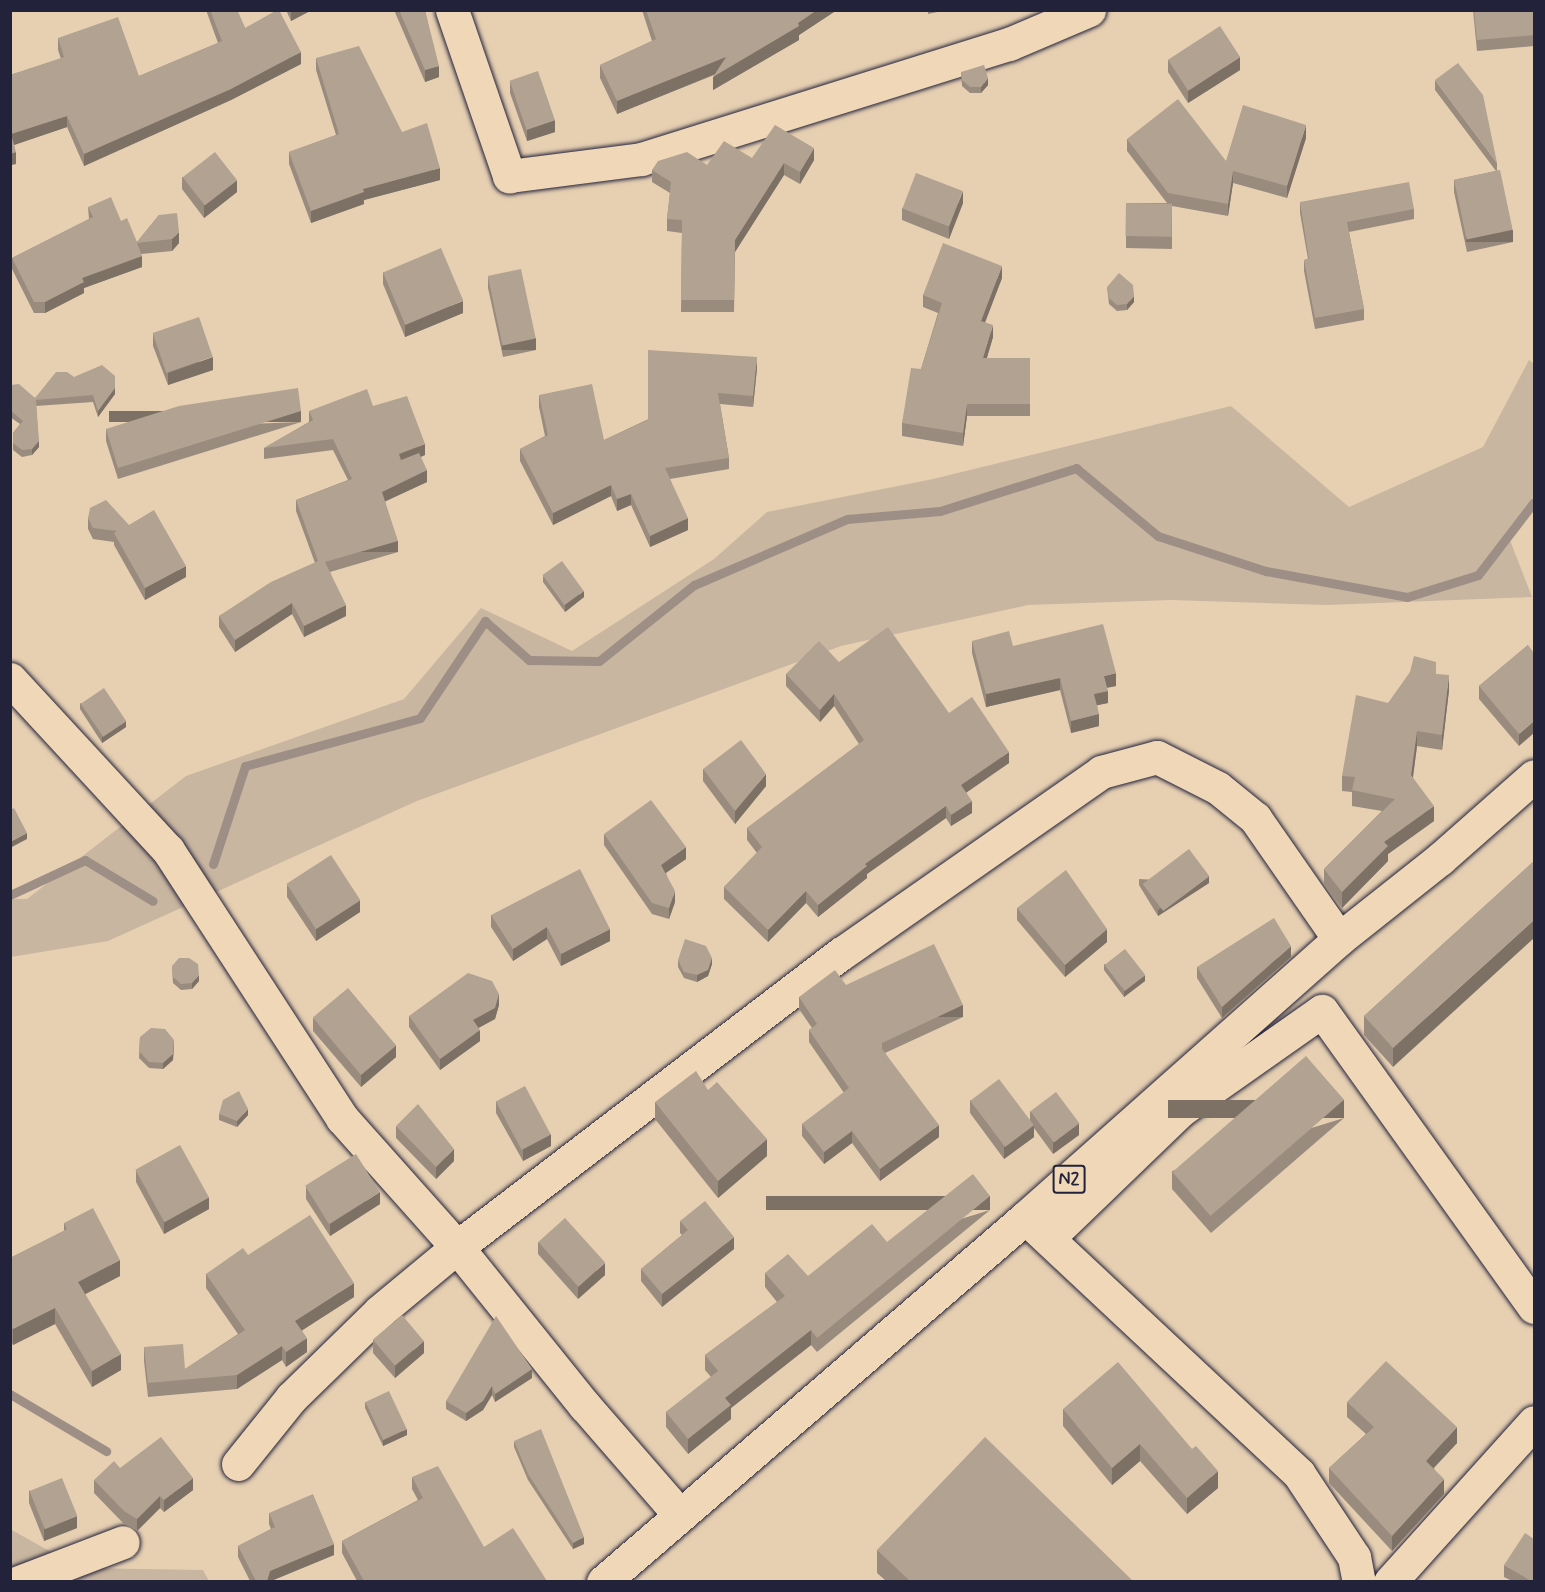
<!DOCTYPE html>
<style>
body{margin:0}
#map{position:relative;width:1545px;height:1592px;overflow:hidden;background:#e7d0b2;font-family:Mynerve,sans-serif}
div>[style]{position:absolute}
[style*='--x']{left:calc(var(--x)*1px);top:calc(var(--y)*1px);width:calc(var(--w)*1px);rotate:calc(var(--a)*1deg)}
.green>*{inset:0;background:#c9b6a0}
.stream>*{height:9px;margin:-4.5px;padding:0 4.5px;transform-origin:4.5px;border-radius:4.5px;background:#9e8f86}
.roads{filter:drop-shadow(0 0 2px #22223b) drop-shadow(0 0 2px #22223b)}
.street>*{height:33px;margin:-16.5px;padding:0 16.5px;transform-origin:16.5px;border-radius:16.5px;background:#efd7b7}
.highway>*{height:33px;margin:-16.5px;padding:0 16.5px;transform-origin:16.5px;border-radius:16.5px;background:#efd7b7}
.wall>*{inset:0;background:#998b7e}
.shaded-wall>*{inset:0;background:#7d7166;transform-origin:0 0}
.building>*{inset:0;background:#b2a292;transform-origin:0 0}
span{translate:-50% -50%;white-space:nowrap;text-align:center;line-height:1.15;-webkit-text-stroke:4.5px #efd7b7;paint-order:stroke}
.shield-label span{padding:2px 4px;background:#efd7b7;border:2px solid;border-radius:4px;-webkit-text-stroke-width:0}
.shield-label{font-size:18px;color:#22223b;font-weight:700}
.frame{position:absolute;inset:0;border:12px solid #22223b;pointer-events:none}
</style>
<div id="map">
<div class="green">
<div style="clip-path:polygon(1529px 360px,1534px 364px,1534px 495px,1508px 535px,1532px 597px,1327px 605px,1171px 600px,1028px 605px,841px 646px,417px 801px,108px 941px,11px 957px,11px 899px,27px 899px,186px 776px,404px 699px,481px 608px,572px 651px,714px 559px,767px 512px,933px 479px,1231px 406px,1349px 507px,1483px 447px)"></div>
<div style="clip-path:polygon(10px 1529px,80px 1568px,203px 1570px,209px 1581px,11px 1581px)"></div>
</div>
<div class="stream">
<div style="--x:213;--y:864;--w:103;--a:-71.9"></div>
<div style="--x:245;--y:766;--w:181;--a:-15.3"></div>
<div style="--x:420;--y:718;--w:117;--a:-56.2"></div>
<div style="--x:485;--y:621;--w:59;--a:41.6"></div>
<div style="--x:529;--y:660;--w:70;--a:0.8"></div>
<div style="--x:599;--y:661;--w:122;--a:-38.7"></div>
<div style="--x:694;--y:585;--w:167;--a:-23.3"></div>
<div style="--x:847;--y:519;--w:93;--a:-4.9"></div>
<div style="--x:940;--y:511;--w:143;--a:-17.5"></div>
<div style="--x:1076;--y:468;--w:107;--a:39.7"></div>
<div style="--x:1158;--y:536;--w:114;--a:18"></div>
<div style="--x:1266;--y:571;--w:143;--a:10.4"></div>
<div style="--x:1407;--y:597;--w:74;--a:-17.2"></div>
<div style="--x:1478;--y:575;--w:92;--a:-52.5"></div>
<div style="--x:10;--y:895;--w:83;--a:-25"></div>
<div style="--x:85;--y:860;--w:79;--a:31.1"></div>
<div style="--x:10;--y:1394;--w:112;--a:30.7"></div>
</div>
<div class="roads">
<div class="street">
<div style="--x:452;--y:10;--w:176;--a:71"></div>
<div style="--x:509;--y:176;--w:133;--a:-7.3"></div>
<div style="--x:641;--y:159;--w:386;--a:-17.4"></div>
<div style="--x:1009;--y:44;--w:87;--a:-23"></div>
<div style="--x:10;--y:679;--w:233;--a:47.3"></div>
<div style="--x:168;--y:850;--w:320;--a:57"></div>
<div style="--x:342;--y:1118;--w:173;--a:48.3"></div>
<div style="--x:457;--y:1247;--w:204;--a:51.2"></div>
<div style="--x:585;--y:1406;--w:142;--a:49"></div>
<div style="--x:1031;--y:1223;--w:367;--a:43.1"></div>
<div style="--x:1299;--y:1474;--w:100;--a:56.5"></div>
<div style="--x:1354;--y:1557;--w:25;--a:79"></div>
<div style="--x:1048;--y:1238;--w:185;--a:-43.9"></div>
<div style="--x:1181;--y:1110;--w:172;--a:-35.1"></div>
<div style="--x:1322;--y:1011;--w:364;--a:54.4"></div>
<div style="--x:238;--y:1464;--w:85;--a:-51.2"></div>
<div style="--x:291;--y:1398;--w:124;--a:-44.3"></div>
<div style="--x:380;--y:1311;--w:100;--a:-39.7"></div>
<div style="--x:457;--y:1247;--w:484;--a:-37.4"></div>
<div style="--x:842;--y:953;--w:316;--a:-34.9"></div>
<div style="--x:1101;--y:772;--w:58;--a:-15"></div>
<div style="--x:1157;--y:757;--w:68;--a:26.9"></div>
<div style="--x:1218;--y:788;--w:48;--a:39"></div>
<div style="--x:1255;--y:818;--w:147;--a:55.2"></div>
<div style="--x:19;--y:1582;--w:111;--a:-21"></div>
<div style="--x:1390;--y:1582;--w:215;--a:-48"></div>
</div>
<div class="highway">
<div style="--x:603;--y:1582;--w:557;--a:-40.78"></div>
<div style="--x:1025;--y:1218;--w:420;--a:-41.6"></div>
<div style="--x:1339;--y:939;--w:129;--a:-38.4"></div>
<div style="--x:1440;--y:859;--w:125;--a:-41.4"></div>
</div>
</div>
<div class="wall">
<div style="clip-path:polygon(206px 10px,237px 10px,245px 28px,301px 64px,231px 100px,84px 166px,67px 127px,14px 145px,16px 164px,10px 165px,10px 75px,61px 59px,58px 50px,58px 38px,139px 76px,218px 43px)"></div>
<div style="clip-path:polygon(286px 10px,312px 10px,291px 21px)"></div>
<div style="clip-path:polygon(394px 10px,425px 10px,439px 77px,425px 82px)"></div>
<div style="clip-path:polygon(642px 10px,834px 10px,834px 12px,799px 35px,799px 40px,713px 90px,714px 75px,617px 114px,600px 78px,600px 65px,652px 41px)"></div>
<div style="clip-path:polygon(928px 10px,947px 10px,928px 14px)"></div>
<div style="clip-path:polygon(1473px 10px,1534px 10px,1534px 46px,1477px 51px)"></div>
<div style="clip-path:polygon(316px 58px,402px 132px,440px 180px,364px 200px,364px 204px,311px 223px,289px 164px,289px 152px,336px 135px,316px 70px)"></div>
<div style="clip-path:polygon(1168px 60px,1240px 70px,1188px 103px,1168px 72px)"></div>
<div style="clip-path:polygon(961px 72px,988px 85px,981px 93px,970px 93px,962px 86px)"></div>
<div style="clip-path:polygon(1435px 80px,1497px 163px,1497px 170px,1513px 242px,1467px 252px,1454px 192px,1454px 180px,1496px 171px,1435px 90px)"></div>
<div style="clip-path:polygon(510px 81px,555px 132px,527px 141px,510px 93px)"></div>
<div style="clip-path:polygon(1306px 138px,1287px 198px,1233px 183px,1228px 216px,1172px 206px,1172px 249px,1126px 248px,1126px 203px,1167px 203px,1127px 151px,1127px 139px,1226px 161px)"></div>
<div style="clip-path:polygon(752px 158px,814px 160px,800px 184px,784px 175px,735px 252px,734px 312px,681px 312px,682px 233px,667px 231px,667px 219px,670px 193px,652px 182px,652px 170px,707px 165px)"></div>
<div style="clip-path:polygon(182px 177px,237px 192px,204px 218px,182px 189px)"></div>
<div style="clip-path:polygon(1300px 202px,1414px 209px,1414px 219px,1349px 232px,1364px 309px,1364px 320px,1315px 329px,1304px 271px,1304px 260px,1308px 259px,1300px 213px)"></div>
<div style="clip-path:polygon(963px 203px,949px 239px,902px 220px,902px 208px)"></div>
<div style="clip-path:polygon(88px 207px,121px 221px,137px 242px,159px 215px,179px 243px,172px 251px,141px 254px,142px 267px,84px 288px,84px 293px,45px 313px,34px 313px,12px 269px,12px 258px,89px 219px)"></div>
<div style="clip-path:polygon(383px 272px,463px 313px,405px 337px,383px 284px)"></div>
<div style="clip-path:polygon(488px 276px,536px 350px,503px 357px,488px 288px)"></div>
<div style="clip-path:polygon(1002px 278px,985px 322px,993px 337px,987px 358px,1030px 358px,1030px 416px,967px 416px,963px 446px,902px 436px,902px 423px,921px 369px,938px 313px,923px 307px,923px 295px)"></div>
<div style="clip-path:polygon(1107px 287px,1134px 302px,1127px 310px,1117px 311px,1109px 304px)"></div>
<div style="clip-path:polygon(153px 333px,213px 370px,168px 385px,153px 346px)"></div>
<div style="clip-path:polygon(757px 368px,753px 407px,720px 404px,729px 458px,729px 469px,670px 479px,688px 530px,650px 547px,631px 505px,617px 511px,611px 496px,553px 525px,520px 461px,520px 449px,545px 436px,539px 407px,539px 395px,604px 440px)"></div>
<div style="clip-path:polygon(74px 377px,115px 394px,98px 417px,93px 402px,36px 406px,39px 447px,32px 455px,22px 457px,13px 450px,13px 433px,20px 424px,10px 417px,10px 385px,35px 398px)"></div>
<div style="clip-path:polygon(373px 406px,425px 455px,421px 457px,427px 482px,385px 501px,398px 552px,330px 572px,346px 616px,304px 637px,292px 614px,235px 652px,219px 627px,219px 616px,315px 563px,296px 511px,296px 500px,348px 480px,333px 450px,264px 459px,264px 448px,309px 422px,309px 411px)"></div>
<div style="clip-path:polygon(301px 422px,118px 479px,106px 441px,106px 429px)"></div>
<div style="clip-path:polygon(88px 518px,129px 525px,186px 577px,145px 600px,114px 545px,114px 542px,93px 539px,88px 529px)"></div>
<div style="clip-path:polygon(543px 576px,584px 597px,565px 612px,543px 582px)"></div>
<div style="clip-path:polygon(972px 641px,1013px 646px,1116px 686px,1107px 688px,1108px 703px,1097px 705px,1099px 726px,1071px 733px,1060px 690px,986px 707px,972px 653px)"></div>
<div style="clip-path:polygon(1528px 645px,1519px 746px,1479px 699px,1479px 686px)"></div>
<div style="clip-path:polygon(839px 662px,949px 713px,1009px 763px,966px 793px,972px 813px,951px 826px,946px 818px,867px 874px,867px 878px,818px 917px,806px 903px,768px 942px,724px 899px,724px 887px,757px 853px,747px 840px,747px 828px,859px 744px,834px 706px,820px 722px,786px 686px,786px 674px)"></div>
<div style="clip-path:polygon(1436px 674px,1449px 690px,1442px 750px,1417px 746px,1413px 778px,1434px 821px,1388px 854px,1388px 861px,1342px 908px,1324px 885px,1324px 869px,1382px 811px,1352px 806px,1352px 792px,1342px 791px,1342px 776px,1388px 703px)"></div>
<div style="clip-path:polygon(80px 703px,126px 727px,102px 743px,80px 709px)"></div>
<div style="clip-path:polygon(703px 769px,766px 786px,735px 824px,703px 781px)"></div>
<div style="clip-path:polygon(604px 834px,686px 859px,666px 873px,675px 902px,669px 919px,652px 914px,604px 845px)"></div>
<div style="clip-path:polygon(1534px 861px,1393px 1067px,1364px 1035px,1364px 1016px)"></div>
<div style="clip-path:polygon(1139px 879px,1209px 883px,1158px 916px,1139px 885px)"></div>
<div style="clip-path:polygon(287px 885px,360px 912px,316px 941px,287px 897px)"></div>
<div style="clip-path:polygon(1017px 908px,1107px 942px,1065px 977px,1017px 920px)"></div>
<div style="clip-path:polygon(491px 915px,610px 941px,561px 966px,547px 939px,513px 961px,491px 927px)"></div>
<div style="clip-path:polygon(1291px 957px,1222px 1018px,1197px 978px,1197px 967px)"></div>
<div style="clip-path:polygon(678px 960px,712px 964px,708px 976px,697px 982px,684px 978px,678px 967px)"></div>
<div style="clip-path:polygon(1104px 964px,1145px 981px,1124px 997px,1104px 970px)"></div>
<div style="clip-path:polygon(172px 966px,199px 981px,192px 989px,181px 990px,173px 983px)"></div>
<div style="clip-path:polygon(846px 985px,963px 1017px,885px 1053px,939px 1137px,880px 1181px,852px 1143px,824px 1164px,802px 1136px,802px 1124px,844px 1093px,809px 1042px,809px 1030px,812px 1028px,799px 1009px,799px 997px)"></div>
<div style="clip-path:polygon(499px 1005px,495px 1019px,478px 1028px,480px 1041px,440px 1070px,409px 1027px,409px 1016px)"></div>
<div style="clip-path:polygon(313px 1018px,396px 1057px,361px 1087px,313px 1031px)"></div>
<div style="clip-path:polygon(140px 1037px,174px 1046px,173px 1060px,163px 1069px,149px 1068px,139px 1058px)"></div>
<div style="clip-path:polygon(970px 1100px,1030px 1120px,1030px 1111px,1079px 1135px,1053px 1154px,1034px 1128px,1034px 1137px,1004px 1159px,970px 1113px)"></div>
<div style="clip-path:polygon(496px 1101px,551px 1146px,523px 1161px,496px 1113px)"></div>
<div style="clip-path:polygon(655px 1102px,767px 1156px,718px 1198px,655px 1119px)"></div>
<div style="clip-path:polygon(219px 1114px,248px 1115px,237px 1127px,219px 1120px)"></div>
<div style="clip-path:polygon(1344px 1118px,1211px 1233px,1172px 1189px,1172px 1171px)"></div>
<div style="clip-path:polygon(396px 1126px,454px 1161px,436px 1179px,396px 1138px)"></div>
<div style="clip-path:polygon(136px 1170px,209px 1209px,164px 1234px,136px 1182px)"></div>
<div style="clip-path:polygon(306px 1187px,380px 1204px,330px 1236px,306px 1199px)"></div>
<div style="clip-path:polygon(990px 1210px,817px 1352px,811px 1345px,731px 1408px,731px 1419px,688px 1454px,666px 1427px,666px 1412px,711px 1377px,705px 1370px,705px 1355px,777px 1302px,765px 1287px,765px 1273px,808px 1276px,887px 1242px)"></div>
<div style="clip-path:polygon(680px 1221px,734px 1249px,662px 1307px,641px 1281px,641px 1269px,682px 1235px,680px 1233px)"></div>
<div style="clip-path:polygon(64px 1223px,120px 1276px,85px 1294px,121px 1370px,92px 1387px,55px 1324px,13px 1345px,10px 1340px,10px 1258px,64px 1231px)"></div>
<div style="clip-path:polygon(538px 1242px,605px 1275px,578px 1299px,538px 1254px)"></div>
<div style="clip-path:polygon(248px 1255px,354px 1297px,302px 1330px,307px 1352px,286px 1367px,282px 1360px,237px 1389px,148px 1397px,144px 1361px,144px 1347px,185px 1369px,238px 1334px,206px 1288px,206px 1274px)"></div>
<div style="clip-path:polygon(373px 1340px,424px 1353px,395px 1378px,373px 1353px)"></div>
<div style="clip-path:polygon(532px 1369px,532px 1378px,495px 1402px,492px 1395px,483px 1410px,466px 1421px,446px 1409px,446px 1401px)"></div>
<div style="clip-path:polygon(365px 1402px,407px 1435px,383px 1446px,365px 1408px)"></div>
<div style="clip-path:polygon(1347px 1402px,1457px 1443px,1434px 1468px,1444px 1494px,1392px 1551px,1329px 1483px,1329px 1468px,1366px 1434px,1347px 1417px)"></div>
<div style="clip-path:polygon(1063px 1409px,1192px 1449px,1218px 1488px,1187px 1514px,1140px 1461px,1112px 1485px,1063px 1426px)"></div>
<div style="clip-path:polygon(514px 1441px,584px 1544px,573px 1549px,528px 1480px,514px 1447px)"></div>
<div style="clip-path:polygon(412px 1477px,484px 1547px,547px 1581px,357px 1581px,342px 1553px,342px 1541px,418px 1500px,412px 1489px)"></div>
<div style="clip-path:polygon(94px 1480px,193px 1490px,164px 1512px,160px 1508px,137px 1531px,124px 1524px,94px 1493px)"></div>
<div style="clip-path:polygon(29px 1490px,77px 1528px,44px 1541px,29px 1503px)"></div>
<div style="clip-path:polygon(269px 1513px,334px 1555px,271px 1581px,250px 1581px,238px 1557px,238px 1546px,271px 1529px,269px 1524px)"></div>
<div style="clip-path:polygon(877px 1550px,1133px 1581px,886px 1581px,877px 1573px)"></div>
<div style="clip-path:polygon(1504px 1565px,1534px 1581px,1512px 1581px,1504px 1577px)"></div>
</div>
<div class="shaded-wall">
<div style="clip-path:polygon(291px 10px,312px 10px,291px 21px)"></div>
<div style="clip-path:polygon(817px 10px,834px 10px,834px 12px,799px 35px,799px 40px,713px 90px,713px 77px,720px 72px,617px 114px,617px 101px,798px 23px)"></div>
<div style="clip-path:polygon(301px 52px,301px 64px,231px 100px,84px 166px,84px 154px)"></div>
<div style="clip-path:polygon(1240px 57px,1240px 70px,1188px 103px,1188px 91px)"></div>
<div style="clip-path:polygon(439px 66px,439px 77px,425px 82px,425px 70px)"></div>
<div style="clip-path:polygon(988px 78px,988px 85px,981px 93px,981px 87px)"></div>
<div style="clip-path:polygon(67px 116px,67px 127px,11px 146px,11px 134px)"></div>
<div style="clip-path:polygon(555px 120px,555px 132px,527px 141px,527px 129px)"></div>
<div style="clip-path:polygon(1306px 125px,1306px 138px,1287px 198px,1287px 186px)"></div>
<div style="clip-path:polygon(814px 148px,814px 160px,800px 184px,800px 172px)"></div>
<div style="clip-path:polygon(16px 152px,16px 164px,10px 165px,10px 154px)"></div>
<div style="clip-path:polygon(784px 163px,784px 175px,735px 252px,734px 312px,735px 240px)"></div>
<div style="clip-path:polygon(440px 168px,440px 180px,364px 200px,364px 204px,311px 223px,311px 211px,363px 189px)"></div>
<div style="clip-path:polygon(1233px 171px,1233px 183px,1228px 216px,1228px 204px)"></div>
<div style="clip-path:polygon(237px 180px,237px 192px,204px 218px,204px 205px)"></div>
<div style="clip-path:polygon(963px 191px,963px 203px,949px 239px,949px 226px)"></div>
<div style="left:1513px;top:230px;width:12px;height:47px;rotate:90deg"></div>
<div style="clip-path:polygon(179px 232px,179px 243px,172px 251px,172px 239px)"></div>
<div style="clip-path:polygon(142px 256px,142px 267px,84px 288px,84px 293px,45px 313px,45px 302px,82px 278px)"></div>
<div style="clip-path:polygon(1002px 266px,1002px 278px,981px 333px,981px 321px)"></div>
<div style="clip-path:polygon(1134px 296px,1134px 302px,1127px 310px,1127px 304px)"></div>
<div style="clip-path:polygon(463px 301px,463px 313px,405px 337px,405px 324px)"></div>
<div style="clip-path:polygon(993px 325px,993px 337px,983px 370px,983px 358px)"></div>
<div style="left:536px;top:338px;width:12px;height:34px;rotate:90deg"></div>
<div style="clip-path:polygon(213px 357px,213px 370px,168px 385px,168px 373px)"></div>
<div style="clip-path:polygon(757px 357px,757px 368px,753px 407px,753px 396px)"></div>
<div style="clip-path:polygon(115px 376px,115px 394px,98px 417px,98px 411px)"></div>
<div style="clip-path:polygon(967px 404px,967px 416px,963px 446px,963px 433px)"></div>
<div style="left:301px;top:411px;width:11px;height:192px;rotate:90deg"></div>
<div style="clip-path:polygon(39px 441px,39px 447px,32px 455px,32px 449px)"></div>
<div style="clip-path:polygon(425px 444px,425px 455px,399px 465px,399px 454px)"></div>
<div style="clip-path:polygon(427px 470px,427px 482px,382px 503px,382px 492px)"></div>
<div style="clip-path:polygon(611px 485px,611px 496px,553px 525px,553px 513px)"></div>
<div style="clip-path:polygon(631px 494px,631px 505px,617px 511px,617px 499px)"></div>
<div style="clip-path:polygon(688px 518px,688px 530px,650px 547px,650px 536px)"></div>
<div style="left:398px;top:541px;width:11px;height:76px;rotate:90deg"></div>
<div style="clip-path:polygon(186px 566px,186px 577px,145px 600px,145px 588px)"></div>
<div style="clip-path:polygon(584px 591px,584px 597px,565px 612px,565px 605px)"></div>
<div style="clip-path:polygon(292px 603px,292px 614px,235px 652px,235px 640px)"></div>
<div style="clip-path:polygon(346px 605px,346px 616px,304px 637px,304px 626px)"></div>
<div style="clip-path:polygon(1116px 673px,1116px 686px,1104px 688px,1104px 676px)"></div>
<div style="clip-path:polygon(1449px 675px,1449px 690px,1442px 750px,1442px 735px)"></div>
<div style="clip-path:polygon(1060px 678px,1060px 690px,986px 707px,986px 694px)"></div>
<div style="clip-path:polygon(1108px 691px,1108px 703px,1094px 706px,1094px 694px)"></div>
<div style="clip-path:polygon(834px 694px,834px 706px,820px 722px,820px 710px)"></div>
<div style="clip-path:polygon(1099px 714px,1099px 726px,1071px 733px,1071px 721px)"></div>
<div style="clip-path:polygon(126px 721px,126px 727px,102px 743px,102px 737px)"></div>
<div style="clip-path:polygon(1534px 721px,1534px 733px,1519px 746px,1519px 734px)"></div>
<div style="clip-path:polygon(1417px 731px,1417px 746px,1411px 790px,1411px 775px)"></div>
<div style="clip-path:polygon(1009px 752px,1009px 763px,961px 796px,961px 785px)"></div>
<div style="clip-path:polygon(766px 774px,766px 786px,735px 824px,735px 811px)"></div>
<div style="clip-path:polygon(972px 801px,972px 813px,951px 826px,951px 815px)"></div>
<div style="clip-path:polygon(946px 806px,946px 818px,867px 874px,867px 878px,818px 917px,818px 905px,865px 864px)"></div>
<div style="clip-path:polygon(1434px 806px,1434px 821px,1388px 854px,1388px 861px,1342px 908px,1342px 892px,1384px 842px)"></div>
<div style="clip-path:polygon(27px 833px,27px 839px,10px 848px,10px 842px)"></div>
<div style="clip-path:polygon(686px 847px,686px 859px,661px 876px,661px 865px)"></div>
<div style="clip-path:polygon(1209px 876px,1209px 883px,1158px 916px,1158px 910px)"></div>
<div style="clip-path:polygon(675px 891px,675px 902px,669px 919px,669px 908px)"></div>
<div style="clip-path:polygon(806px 891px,806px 903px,768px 942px,768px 930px)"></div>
<div style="clip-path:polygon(360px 900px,360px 912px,316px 941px,316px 929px)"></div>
<div style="clip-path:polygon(1534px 920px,1534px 938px,1393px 1067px,1393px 1048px)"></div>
<div style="clip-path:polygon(547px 927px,547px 939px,513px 961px,513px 949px)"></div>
<div style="clip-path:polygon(610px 929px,610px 941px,561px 966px,561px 954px)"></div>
<div style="clip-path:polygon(1107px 929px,1107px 942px,1065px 977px,1065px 965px)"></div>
<div style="clip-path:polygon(1291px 946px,1291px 957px,1222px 1018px,1222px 1007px)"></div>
<div style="clip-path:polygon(712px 958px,712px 964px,708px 976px,697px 982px,697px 975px)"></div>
<div style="clip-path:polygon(199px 975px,199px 981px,192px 989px,192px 983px)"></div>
<div style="clip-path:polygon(1145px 975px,1145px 981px,1124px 997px,1124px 991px)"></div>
<div style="clip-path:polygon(499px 994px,499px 1005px,495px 1019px,473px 1031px,473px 1020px)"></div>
<div style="left:963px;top:1005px;width:12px;height:89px;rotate:90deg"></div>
<div style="clip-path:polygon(480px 1030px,480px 1041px,440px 1070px,440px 1059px)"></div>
<div style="clip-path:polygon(174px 1040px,173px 1060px,163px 1069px,163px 1063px)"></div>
<div style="clip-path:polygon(396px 1045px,396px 1057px,361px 1087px,361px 1075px)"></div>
<div style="left:1344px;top:1100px;width:18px;height:176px;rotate:90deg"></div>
<div style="clip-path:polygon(248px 1109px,248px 1115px,237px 1127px,237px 1121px)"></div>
<div style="clip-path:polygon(1079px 1123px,1079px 1135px,1053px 1154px,1053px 1142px)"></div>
<div style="clip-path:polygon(939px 1125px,939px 1137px,880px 1181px,880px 1169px)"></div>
<div style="clip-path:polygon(1034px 1125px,1034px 1137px,1004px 1159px,1004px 1147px)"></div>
<div style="clip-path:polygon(852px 1131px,852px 1143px,824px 1164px,824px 1152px)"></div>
<div style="clip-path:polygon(551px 1134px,551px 1146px,523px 1161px,523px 1149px)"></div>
<div style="clip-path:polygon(767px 1139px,767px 1156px,718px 1198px,718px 1181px)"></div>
<div style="clip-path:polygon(454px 1149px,454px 1161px,436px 1179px,436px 1167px)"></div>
<div style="clip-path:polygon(380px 1192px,380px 1204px,330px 1236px,330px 1224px)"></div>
<div style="left:990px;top:1196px;width:14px;height:224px;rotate:90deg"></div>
<div style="clip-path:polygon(209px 1197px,209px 1209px,164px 1234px,164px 1221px)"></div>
<div style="clip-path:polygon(734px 1237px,734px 1249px,662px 1307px,662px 1294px)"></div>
<div style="clip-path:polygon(120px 1260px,120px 1276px,78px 1298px,78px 1282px)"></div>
<div style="clip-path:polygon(605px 1263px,605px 1275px,578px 1299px,578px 1287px)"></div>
<div style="clip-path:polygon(354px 1283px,354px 1297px,295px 1335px,295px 1321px)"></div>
<div style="clip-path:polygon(55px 1308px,55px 1324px,13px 1345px,13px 1329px)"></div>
<div style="clip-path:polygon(811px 1330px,811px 1345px,731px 1408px,731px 1419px,688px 1454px,688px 1439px,725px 1398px)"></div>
<div style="clip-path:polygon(307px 1338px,307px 1352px,286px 1367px,286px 1352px)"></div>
<div style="clip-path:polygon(424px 1341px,424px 1353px,395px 1378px,395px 1366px)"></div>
<div style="clip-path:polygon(282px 1346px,282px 1360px,237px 1389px,237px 1375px)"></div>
<div style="clip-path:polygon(121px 1354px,121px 1370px,92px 1387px,92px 1371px)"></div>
<div style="clip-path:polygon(532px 1369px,532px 1378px,495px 1402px,495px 1394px)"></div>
<div style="clip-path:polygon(492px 1386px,492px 1395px,483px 1410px,466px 1421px,466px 1413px)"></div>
<div style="clip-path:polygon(1457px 1427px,1457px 1443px,1426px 1476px,1426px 1461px)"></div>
<div style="clip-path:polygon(407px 1429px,407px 1435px,383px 1446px,383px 1440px)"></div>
<div style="clip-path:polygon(1140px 1444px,1140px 1461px,1112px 1485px,1112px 1468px)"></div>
<div style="clip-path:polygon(1218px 1471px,1218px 1488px,1187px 1514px,1187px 1498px)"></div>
<div style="clip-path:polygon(193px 1478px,193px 1490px,164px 1512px,164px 1500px)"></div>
<div style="clip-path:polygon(1444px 1479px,1444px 1494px,1392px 1551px,1392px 1536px)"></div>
<div style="clip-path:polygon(160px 1496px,160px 1508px,137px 1531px,137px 1519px)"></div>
<div style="clip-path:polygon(77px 1516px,77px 1528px,44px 1541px,44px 1529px)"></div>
<div style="clip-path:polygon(584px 1537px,584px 1544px,573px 1549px,573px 1543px)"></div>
<div style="clip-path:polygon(334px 1544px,334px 1555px,271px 1581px,267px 1581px,270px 1571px)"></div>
</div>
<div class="building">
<div style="clip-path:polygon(210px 10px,237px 10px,245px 28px,277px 10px,279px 10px,301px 52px,231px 89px,84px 154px,67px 116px,11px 134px,16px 152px,10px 154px,10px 75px,64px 57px,58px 38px,118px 17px,139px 76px,222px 41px)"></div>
<div style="clip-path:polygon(399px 10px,425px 10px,439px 66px,425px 70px)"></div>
<div style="clip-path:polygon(646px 10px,817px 10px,798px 23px,799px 26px,713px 77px,726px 57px,617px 101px,600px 65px,656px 39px)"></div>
<div style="clip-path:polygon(1474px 10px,1534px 10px,1534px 35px,1477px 40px)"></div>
<div style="left:1220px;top:26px;width:37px;height:62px;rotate:57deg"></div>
<div style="clip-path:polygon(359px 46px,402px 132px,427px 123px,440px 168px,363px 189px,364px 192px,311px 211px,289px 152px,339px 134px,316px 58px)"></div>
<div style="clip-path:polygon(1458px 63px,1483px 95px,1497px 163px,1435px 80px)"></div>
<div style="clip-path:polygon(984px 65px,988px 78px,981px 87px,970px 87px,962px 80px,961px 72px)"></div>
<div style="left:538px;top:71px;width:52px;height:30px;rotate:71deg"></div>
<div style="clip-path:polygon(1178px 99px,1226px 161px,1243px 105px,1306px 125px,1287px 186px,1233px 171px,1228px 204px,1168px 193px,1127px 139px)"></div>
<div style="clip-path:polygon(775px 125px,814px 148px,800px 172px,784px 163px,735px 240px,734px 300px,681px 300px,682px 220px,667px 219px,671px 182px,652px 170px,658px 161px,687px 152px,707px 165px,724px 141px,752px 158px)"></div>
<div style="left:215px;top:152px;width:36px;height:41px;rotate:52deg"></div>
<div style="left:1500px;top:170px;width:61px;height:47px;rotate:78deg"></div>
<div style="left:916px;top:173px;width:50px;height:38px;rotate:21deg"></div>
<div style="clip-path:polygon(1409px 182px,1414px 209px,1347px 222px,1364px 309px,1315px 318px,1304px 260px,1309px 259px,1300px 202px)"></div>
<div style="clip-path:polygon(111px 197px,121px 221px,127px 218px,137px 242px,159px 215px,177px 213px,179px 232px,172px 239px,137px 243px,142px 256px,82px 278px,84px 282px,45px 302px,34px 302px,12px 258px,93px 217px,88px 207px)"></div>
<div style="left:1126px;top:203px;width:46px;height:33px;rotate:1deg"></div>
<div style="clip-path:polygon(943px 243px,1002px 266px,981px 321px,993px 325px,983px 358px,1030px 358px,1030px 404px,967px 404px,963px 433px,902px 423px,911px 368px,921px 369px,942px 303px,923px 295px)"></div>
<div style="left:441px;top:248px;width:57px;height:63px;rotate:67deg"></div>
<div style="left:521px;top:269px;width:71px;height:34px;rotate:78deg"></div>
<div style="clip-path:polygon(1119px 273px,1133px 285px,1134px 296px,1127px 304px,1117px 305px,1109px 298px,1107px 287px)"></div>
<div style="left:199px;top:317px;width:42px;height:49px;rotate:71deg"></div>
<div style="clip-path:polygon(648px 350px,757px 357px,753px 396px,718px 393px,729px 458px,665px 468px,688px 518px,650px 536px,631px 494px,617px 499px,611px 485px,553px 513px,520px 449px,548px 435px,539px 395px,592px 384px,604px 440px,648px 420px)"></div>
<div style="clip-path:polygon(102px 365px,115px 376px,115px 388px,98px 411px,93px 395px,36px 400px,39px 441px,32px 449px,22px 450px,13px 443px,13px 433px,23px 421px,10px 410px,10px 385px,19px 384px,35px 398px,56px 372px,67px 372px,74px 377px)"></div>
<div style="clip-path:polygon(298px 388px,301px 411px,118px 468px,106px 429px,179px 406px)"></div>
<div style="clip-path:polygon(367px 389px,373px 406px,407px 396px,425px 444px,399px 454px,401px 460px,419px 453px,427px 470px,382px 492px,398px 541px,325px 562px,346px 605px,304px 626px,292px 603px,235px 640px,219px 616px,271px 582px,318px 561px,296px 500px,352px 479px,333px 439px,264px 448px,313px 420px,309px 411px)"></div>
<div style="clip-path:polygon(106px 500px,129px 525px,154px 510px,186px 566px,145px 588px,114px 533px,117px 531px,93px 528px,88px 518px,90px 508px)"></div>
<div style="left:562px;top:561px;width:37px;height:24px;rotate:54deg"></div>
<div style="clip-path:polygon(1103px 624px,1116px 673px,1104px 676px,1108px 691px,1094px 694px,1099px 714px,1071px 721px,1060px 678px,986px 694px,972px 641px,1009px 631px,1013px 646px)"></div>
<div style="clip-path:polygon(888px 627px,949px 713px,972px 697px,1009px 752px,961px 785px,972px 801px,951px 815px,946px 806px,865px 864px,867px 866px,818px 905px,806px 891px,768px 930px,724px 887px,762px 847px,747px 828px,864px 740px,834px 694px,820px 710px,786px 674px,819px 641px,839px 662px)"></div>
<div style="clip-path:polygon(1528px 645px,1534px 653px,1534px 721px,1519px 734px,1479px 686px)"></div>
<div style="clip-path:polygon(1414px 656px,1436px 662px,1436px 674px,1449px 675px,1442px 735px,1417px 731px,1411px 775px,1434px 806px,1384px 842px,1388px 846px,1342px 892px,1324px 869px,1395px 799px,1352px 790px,1355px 777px,1342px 776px,1356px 695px,1388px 703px,1410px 672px)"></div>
<div style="left:104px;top:688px;width:40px;height:28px;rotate:56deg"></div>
<div style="clip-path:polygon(741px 740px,766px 774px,735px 811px,703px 769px)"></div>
<div style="clip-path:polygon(651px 800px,686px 847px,661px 865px,675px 891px,669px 908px,652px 903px,604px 834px)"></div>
<div style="clip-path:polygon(14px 808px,27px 833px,10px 842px,10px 810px)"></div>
<div style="left:1189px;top:849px;width:34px;height:58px;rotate:53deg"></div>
<div style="left:331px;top:855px;width:54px;height:53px;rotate:57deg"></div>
<div style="clip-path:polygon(1534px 861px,1534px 920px,1393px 1048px,1364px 1016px)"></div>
<div style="clip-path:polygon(580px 869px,610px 929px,561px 954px,547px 927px,513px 949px,491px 915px)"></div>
<div style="clip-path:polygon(1066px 870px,1107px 929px,1065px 965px,1017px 908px)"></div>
<div style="clip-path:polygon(1274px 918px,1291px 946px,1222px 1007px,1197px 967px)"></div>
<div style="clip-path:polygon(685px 939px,706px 946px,712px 958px,708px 970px,697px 975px,684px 972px,678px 960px)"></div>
<div style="clip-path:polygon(934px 944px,963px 1005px,882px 1043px,882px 1049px,939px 1125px,880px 1169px,852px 1131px,824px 1152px,802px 1124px,849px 1088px,809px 1030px,817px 1024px,799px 997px,835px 970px,846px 985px)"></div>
<div style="left:1125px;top:949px;width:33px;height:26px;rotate:52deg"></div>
<div style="clip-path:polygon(179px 958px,189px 958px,198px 964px,199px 975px,192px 983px,181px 984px,173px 977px,172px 966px)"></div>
<div style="clip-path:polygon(468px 973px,492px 981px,499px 994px,495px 1008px,473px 1020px,480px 1030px,440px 1059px,409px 1016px)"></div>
<div style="left:348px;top:988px;width:75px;height:46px;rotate:50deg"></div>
<div style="clip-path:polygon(151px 1028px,165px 1029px,174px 1040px,173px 1054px,163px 1063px,149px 1062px,139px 1051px,140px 1037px)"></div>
<div style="left:1306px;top:1056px;width:58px;height:177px;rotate:49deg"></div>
<div style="clip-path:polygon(696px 1071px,708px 1090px,717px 1082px,767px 1139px,718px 1181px,655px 1102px)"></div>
<div style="left:999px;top:1079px;width:58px;height:36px;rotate:53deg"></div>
<div style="left:525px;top:1086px;width:55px;height:33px;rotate:62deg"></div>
<div style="clip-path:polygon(239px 1091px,248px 1109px,237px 1121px,219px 1114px,223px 1100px)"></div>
<div style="left:1056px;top:1092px;width:39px;height:32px;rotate:53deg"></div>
<div style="clip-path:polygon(418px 1104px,454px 1149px,436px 1167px,396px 1126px)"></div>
<div style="left:180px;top:1145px;width:60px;height:51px;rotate:61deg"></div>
<div style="left:356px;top:1154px;width:45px;height:60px;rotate:58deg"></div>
<div style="clip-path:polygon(973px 1174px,990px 1196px,817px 1338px,811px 1330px,725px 1398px,731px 1405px,688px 1439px,666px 1412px,718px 1371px,705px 1355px,785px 1296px,765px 1273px,788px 1254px,808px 1276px,872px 1224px,887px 1242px)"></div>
<div style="clip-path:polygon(705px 1201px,734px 1237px,662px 1294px,641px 1269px,688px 1230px,680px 1221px)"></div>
<div style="clip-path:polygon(93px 1208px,120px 1260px,78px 1282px,121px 1354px,92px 1371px,55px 1308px,13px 1329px,10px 1324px,10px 1258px,67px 1229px,64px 1223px)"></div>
<div style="clip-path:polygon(310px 1215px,354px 1283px,295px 1321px,307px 1338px,286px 1352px,282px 1346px,237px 1375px,148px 1383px,144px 1347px,183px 1344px,185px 1369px,245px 1330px,206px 1274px,243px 1248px,248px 1255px)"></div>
<div style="left:565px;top:1218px;width:60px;height:36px;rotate:48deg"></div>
<div style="left:402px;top:1315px;width:34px;height:38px;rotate:50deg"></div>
<div style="clip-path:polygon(496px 1316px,532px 1369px,495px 1394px,492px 1386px,483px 1401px,466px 1413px,446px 1401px)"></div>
<div style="clip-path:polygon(1386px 1361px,1457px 1427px,1426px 1461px,1444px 1479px,1392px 1536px,1329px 1468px,1374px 1427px,1347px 1402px)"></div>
<div style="clip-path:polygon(1118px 1362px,1192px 1449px,1196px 1446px,1218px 1471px,1187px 1498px,1140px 1444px,1112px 1468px,1063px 1409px)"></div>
<div style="left:389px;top:1391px;width:42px;height:26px;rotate:65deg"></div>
<div style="clip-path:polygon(541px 1429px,584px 1537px,573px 1543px,528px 1474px,514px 1441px)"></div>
<div style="clip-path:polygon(161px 1437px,193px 1478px,164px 1500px,160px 1496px,137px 1519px,124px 1511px,94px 1480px,114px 1461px,120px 1468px)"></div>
<div style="clip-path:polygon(985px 1437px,1133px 1581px,910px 1581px,877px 1550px)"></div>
<div style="clip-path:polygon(438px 1466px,484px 1547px,513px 1528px,547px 1581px,364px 1581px,342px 1541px,423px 1498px,412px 1477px)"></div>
<div style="left:62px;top:1478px;width:41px;height:35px;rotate:68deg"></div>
<div style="clip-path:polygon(313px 1494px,334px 1544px,270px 1571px,267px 1581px,256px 1581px,238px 1546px,275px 1527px,269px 1513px)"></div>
<div style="clip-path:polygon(1525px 1533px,1534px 1539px,1534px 1581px,1531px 1581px,1504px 1565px)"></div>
</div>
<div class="shield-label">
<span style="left:1069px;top:1179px">N2</span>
</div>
<div class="frame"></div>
</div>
